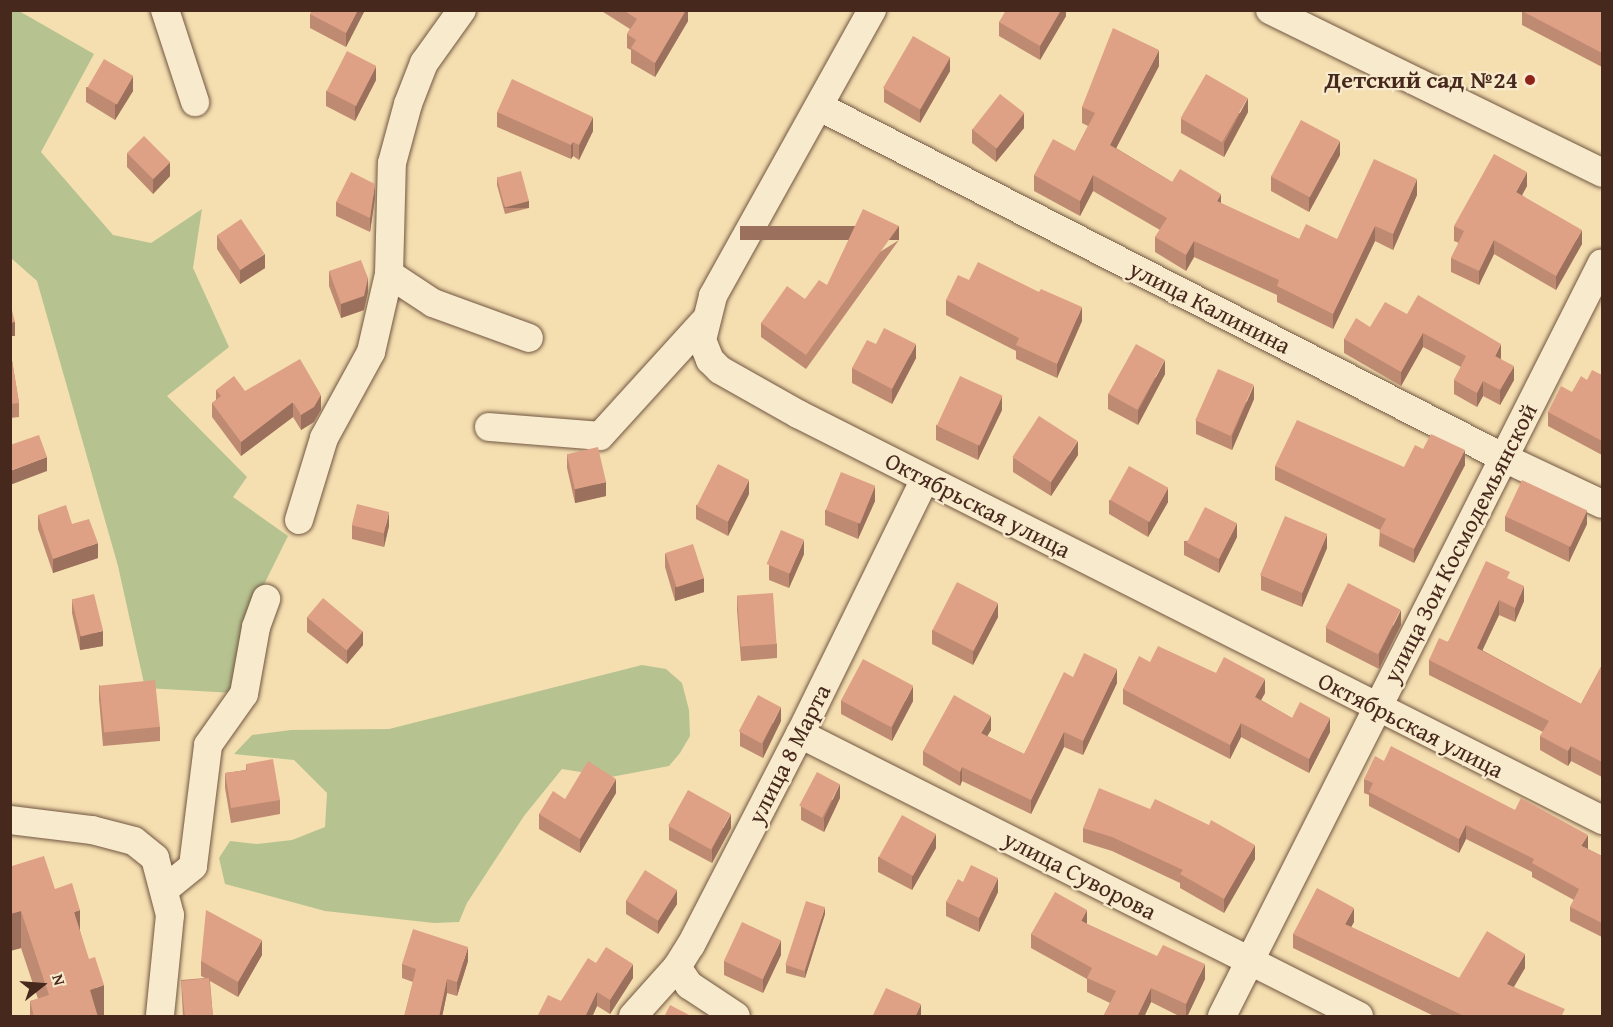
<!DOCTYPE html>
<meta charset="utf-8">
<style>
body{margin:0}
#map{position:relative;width:1613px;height:1027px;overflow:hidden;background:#f5dfb0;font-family:"Gentium Book Plus",serif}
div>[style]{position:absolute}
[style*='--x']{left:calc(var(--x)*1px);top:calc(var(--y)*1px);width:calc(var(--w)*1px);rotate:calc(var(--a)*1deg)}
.green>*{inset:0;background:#b6c390}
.roads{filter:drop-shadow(0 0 2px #725642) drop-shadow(0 0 2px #725642)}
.minor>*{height:28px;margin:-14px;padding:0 14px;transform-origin:14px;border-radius:14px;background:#f8eacc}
.wall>*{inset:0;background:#bf8a72}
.shaded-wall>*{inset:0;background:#9b715d;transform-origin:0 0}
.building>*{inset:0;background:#dea185;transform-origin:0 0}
.dots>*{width:16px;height:16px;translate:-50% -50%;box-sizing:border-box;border:3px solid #f8eacc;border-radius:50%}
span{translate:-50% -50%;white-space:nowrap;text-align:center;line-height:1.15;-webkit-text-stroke:4.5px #f8eacc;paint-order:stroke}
.poi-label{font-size:24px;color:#47281d;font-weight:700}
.right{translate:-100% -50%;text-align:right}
.street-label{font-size:24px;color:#47281d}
.frame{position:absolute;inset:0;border:12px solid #47281d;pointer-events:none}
.north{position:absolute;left:12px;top:955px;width:60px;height:60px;-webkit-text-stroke:4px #f8eacc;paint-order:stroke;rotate:73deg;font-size:16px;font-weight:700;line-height:24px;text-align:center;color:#47281d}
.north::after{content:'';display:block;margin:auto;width:21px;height:27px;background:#47281d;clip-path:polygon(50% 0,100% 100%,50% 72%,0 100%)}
</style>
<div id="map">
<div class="green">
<div style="clip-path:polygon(10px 11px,19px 11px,94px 54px,41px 152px,113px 235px,151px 243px,202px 209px,193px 268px,229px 347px,167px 396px,247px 477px,233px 497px,288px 536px,246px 621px,234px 693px,145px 688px,118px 566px,37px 281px,11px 258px)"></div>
<div style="clip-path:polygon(642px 665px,666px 669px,682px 683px,689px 710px,690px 736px,680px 753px,669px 766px,611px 777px,562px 769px,524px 816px,467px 903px,459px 922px,434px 923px,325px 911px,225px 884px,219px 858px,230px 841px,257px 844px,292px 840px,325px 827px,327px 793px,294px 760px,234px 754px,252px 735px,291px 730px,389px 729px)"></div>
</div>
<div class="roads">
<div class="minor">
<div style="--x:165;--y:10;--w:97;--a:71.9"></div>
<div style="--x:872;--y:10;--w:327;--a:119.1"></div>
<div style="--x:713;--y:296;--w:45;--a:104"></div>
<div style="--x:702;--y:340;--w:22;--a:68"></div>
<div style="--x:710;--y:360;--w:14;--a:45"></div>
<div style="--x:720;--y:370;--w:90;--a:29.4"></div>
<div style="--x:798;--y:414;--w:901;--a:26.79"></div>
<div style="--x:1270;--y:10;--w:370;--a:26.1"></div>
<div style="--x:820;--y:107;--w:769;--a:27.16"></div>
<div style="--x:1504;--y:458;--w:108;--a:25.1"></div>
<div style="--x:389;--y:274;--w:53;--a:33.4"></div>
<div style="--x:433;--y:303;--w:102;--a:20"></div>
<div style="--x:489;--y:427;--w:111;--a:4.6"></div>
<div style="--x:600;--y:436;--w:153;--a:-47.7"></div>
<div style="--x:299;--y:520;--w:86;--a:-73"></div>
<div style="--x:324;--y:438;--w:98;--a:-61.3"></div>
<div style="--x:371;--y:352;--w:80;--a:-77"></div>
<div style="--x:389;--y:274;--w:111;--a:-88.5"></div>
<div style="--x:392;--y:163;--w:61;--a:-74.8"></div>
<div style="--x:408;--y:104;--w:44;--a:-68.7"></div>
<div style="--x:424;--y:63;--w:65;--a:-54.4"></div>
<div style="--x:800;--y:734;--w:626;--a:26.77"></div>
<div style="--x:10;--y:820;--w:83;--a:7"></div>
<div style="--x:92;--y:830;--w:43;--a:14.7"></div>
<div style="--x:134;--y:841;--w:27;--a:39"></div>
<div style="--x:155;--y:858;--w:59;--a:75.3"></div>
<div style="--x:170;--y:915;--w:101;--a:95.7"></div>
<div style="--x:165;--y:889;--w:36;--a:-39"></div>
<div style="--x:193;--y:866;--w:122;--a:-82.9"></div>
<div style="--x:208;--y:745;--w:62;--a:-54.8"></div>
<div style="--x:244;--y:694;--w:68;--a:-79.8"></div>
<div style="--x:256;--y:627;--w:30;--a:-70"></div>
<div style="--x:677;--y:967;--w:22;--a:56"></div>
<div style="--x:689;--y:985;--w:56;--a:33.4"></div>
<div style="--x:633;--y:1016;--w:66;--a:-48.1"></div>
<div style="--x:677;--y:967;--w:26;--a:-58"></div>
<div style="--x:691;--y:945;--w:237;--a:-62.7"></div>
<div style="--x:800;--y:734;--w:284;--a:-63.9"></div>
<div style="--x:1222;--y:1016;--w:843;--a:-63.22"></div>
</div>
</div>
<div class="wall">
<div style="clip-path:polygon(365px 10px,346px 47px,310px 28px,310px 14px)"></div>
<div style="clip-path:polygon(600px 10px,688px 10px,688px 21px,655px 77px,631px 63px,631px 50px,627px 48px,627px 34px,630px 29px)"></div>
<div style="clip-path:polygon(1066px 10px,1066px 16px,1040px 60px,999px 36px,999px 22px)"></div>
<div style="clip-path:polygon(1522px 10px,1602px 10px,1602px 67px,1522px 25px)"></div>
<div style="clip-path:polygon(1159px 66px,1116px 148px,1172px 182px,1299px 239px,1337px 239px,1417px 195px,1393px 250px,1375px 241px,1333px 329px,1277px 302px,1277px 295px,1194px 257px,1186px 271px,1155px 252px,1155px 237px,1160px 230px,1093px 191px,1080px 216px,1034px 191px,1034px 175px,1075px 151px,1088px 126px,1082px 123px,1082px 107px)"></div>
<div style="clip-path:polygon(950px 71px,920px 123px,884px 102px,884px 88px)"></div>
<div style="clip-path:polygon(376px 80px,355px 121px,326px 106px,326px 91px)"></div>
<div style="clip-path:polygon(86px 87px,133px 91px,115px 120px,86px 102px)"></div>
<div style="clip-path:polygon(497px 112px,593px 131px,579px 160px,573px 156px,571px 159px,497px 127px)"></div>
<div style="clip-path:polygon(1248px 112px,1224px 157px,1181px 133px,1181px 119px)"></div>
<div style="clip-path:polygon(1024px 128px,996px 162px,972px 143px,972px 129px)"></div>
<div style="clip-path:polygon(127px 153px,170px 176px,153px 194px,127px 167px)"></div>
<div style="clip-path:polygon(1340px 155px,1309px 212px,1271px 191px,1271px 176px)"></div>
<div style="clip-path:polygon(497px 177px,529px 208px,505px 214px,497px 185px)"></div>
<div style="clip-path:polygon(1527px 186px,1522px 195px,1582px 244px,1556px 290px,1494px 254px,1479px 285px,1451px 272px,1451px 258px,1459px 243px,1454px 241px,1454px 226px)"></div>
<div style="clip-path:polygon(375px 198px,370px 232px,336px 216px,336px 202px)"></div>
<div style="clip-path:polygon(217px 235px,265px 268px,240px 284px,217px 249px)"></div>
<div style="clip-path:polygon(899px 240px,806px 369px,761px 337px,761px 323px,805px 299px)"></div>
<div style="clip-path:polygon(329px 271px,368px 292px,364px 310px,341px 318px,329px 286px)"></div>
<div style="clip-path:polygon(969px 280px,1039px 292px,1082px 321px,1057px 378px,1016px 359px,1016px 351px,946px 315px,946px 300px)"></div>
<div style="clip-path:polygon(1407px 314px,1501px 359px,1514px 380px,1500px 405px,1483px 396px,1477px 407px,1454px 394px,1454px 380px,1461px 367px,1423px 347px,1401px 386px,1344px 353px,1344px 339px)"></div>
<div style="clip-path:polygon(876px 344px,916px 358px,892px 404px,852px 383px,852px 368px)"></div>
<div style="clip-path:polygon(10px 348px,19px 403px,19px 417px,10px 418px)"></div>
<div style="clip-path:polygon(1165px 374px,1138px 425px,1108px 409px,1108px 394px)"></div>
<div style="clip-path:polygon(1602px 375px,1602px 455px,1548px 426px,1548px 412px,1587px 380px)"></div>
<div style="clip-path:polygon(216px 390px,245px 391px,321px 410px,314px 422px,301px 430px,293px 417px,241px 456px,212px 417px,212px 403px,216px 400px)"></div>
<div style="clip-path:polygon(1254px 399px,1232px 450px,1196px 434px,1196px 420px)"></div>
<div style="clip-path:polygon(1002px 410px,978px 460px,936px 440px,936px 425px)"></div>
<div style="clip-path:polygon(567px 454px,606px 496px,575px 503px,567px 468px)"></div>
<div style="clip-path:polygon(1078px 455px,1051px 496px,1013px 472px,1013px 458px)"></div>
<div style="clip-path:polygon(1465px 465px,1414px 563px,1379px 546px,1380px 530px,1275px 480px,1275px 466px,1404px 467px)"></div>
<div style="clip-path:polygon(749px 494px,728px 536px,696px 519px,696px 505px)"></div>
<div style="clip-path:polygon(1109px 500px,1168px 502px,1148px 537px,1109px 514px)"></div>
<div style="clip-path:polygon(875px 501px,858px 539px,825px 525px,825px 510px)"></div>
<div style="clip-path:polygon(38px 515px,72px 524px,98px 558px,53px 573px,38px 529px)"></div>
<div style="clip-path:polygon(1505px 516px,1587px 524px,1569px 562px,1505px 531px)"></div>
<div style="clip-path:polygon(352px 525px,389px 526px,384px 547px,352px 539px)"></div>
<div style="clip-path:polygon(1237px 537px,1219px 573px,1184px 555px,1184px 541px)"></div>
<div style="clip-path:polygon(1327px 548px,1302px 607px,1261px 590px,1261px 575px)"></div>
<div style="clip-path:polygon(665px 553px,704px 592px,675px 601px,665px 567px)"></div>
<div style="clip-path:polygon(804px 554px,789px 588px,769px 580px,769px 565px)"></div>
<div style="clip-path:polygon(1510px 580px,1524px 601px,1515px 622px,1499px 615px,1482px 650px,1581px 704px,1602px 665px,1602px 777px,1571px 761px,1568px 766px,1540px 750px,1540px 736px,1543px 732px,1429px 675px,1429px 660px)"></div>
<div style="clip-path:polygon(737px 596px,777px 644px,777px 658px,741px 661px,737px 610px)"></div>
<div style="clip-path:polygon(72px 599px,103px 646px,80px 650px,72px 613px)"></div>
<div style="clip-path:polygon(307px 617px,363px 645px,347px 664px,307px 632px)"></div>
<div style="clip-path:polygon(998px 617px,973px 665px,932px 644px,932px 630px)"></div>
<div style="clip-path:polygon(1401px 625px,1379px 669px,1326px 642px,1326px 628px)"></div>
<div style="clip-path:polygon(1150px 662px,1216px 673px,1265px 693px,1261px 700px,1292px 718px,1330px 732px,1309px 773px,1241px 737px,1230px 759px,1123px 704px,1123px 689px)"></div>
<div style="clip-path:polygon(1073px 677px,1117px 683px,1083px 755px,1064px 747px,1031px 814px,962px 781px,960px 786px,923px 765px,923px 751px,991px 730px,987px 736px,1024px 754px)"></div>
<div style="clip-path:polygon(99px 685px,160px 727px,160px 741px,103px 746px,99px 699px)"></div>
<div style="clip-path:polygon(841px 700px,913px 701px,892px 741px,841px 714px)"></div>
<div style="clip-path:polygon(781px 721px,763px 758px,740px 746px,740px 732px)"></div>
<div style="clip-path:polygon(246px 764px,280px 800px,280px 814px,231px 823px,225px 788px,225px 773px,246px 770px)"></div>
<div style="clip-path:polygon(1364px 779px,1588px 849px,1602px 856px,1602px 937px,1570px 921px,1570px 907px,1574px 900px,1532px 877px,1532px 872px,1466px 839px,1459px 853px,1369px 806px,1369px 795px,1364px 793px)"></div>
<div style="clip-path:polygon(616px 793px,580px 853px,539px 829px,539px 814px,565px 799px)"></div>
<div style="clip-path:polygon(840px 798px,824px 832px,801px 820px,801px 806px)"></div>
<div style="clip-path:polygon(669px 826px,731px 828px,712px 863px,669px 840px)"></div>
<div style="clip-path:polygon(1083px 828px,1255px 859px,1224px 913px,1180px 888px,1180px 883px,1112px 851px,1083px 842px)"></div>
<div style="clip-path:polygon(936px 848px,912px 890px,878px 872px,878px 857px)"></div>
<div style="clip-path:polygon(10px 860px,12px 866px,55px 889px,80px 931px,104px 1017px,30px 1017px,30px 1001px,38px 999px,21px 948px,10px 951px)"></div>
<div style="clip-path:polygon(963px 882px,998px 892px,979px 932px,946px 916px,946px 902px)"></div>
<div style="clip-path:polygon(626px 900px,677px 904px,658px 934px,626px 914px)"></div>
<div style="clip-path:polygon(825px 914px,805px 978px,786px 973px,786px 965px)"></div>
<div style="clip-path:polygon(1354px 922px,1351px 927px,1459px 978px,1525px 968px,1514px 987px,1565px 1017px,1436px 1017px,1293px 948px,1293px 934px)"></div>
<div style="clip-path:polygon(1087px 924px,1205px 979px,1187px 1017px,1181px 1017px,1151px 1002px,1144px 1017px,1103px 1017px,1110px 1003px,1087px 992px,1087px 979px,1031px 948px,1031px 934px)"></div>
<div style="clip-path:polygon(262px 955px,238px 997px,210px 981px,213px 1017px,183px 1017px,181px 980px,205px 978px,201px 976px,201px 961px)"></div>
<div style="clip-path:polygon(781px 955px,763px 993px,724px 975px,724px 961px)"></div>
<div style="clip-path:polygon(468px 961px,457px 996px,447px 993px,442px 1017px,404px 1017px,413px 982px,402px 978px,402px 964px)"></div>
<div style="clip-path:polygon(596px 963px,633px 978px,610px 1014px,597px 1006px,592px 1017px,537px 1017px,561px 1001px)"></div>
</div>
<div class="shaded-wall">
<div style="clip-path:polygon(358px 10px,365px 10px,346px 47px,346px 33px)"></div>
<div style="clip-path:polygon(686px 10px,688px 10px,688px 21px,655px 77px,655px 63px)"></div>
<div style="clip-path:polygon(1061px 10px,1066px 10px,1066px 16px,1040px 60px,1040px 46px)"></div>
<div style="clip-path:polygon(1159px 50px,1159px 66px,1110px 160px,1110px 145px)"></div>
<div style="clip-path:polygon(950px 57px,950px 71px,920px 123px,920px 108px)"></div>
<div style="clip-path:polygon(376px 66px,376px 80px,355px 121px,355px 107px)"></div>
<div style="clip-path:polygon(133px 76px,133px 91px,115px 120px,115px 105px)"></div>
<div style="clip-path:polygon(1248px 98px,1248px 112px,1224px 157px,1224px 143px)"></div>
<div style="clip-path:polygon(1024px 113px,1024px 128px,996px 162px,996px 148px)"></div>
<div style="clip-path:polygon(593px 117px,593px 131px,579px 160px,579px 145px)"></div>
<div style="clip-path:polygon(1340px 141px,1340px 155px,1309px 212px,1309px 198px)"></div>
<div style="clip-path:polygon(573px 142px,573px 156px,571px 159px,571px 145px)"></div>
<div style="clip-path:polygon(170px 162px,170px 176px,153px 194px,153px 179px)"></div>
<div style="clip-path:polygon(1527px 172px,1527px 186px,1516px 206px,1516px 192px)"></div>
<div style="clip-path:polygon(1093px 175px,1093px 191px,1080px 216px,1080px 201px)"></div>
<div style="clip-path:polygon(1417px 179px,1417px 195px,1393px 250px,1393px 234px)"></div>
<div style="clip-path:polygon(375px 184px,375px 198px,370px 232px,370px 218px)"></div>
<div style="clip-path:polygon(1221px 194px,1221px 210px,1217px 201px)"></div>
<div style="left:529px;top:201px;width:7px;height:25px;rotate:90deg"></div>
<div style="left:899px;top:226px;width:14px;height:159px;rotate:90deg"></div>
<div style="clip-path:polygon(1375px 226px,1375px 241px,1333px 329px,1333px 314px)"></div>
<div style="clip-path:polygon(1582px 230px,1582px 244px,1556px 290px,1556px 276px)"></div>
<div style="clip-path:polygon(1494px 240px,1494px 254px,1479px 285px,1479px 271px)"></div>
<div style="clip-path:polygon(1194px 241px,1194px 257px,1186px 271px,1186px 255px)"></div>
<div style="clip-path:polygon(265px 254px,265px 268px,240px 284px,240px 270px)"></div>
<div style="clip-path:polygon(368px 278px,368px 292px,364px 310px,341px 318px,341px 304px)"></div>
<div style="clip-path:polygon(1082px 307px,1082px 321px,1057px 378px,1057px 364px)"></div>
<div style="left:15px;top:322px;width:14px;height:5px;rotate:90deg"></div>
<div style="clip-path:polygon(1423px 333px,1423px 347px,1401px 386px,1401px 372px)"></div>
<div style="clip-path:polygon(916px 344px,916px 358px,892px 404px,892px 389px)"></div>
<div style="clip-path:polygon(1501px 344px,1501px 358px,1495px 370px,1495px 356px)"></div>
<div style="clip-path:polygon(1165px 360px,1165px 374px,1138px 425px,1138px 411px)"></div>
<div style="clip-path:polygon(1514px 366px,1514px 380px,1500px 405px,1500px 390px)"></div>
<div style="clip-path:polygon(1483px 381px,1483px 396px,1477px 407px,1477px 393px)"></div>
<div style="clip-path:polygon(1254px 385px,1254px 399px,1232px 450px,1232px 436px)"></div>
<div style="clip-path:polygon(321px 395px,321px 410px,314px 422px,301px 430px,301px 415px)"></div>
<div style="clip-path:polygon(1002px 396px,1002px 410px,978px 460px,978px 445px)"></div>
<div style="clip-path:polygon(293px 402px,293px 417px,241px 456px,241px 442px)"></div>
<div style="clip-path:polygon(1078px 441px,1078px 455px,1051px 496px,1051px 482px)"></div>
<div style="clip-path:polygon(1465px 450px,1465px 465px,1414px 563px,1414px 549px)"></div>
<div style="clip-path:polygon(47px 457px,47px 471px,10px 485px,10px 471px)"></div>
<div style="clip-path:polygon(749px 480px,749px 494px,728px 536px,728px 521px)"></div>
<div style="clip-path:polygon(606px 482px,606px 496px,575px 503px,575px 489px)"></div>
<div style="clip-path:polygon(875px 486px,875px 501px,858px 539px,858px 524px)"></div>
<div style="clip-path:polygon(1168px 488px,1168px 502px,1148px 537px,1148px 523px)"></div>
<div style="clip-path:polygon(1587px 510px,1587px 524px,1569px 562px,1569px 548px)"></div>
<div style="clip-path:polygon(389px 512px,389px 526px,384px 547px,384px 533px)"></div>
<div style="clip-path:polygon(1237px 523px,1237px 537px,1219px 573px,1219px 559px)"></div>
<div style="clip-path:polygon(1327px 534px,1327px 548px,1302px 607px,1302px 593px)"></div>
<div style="clip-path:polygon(804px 540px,804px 554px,789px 588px,789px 574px)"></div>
<div style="clip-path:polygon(98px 543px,98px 558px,53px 573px,53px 559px)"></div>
<div style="clip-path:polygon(704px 578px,704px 592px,675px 601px,675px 587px)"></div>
<div style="clip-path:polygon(1524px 586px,1524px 601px,1515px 622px,1515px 608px)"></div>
<div style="clip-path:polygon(1499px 600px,1499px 615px,1477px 662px,1477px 648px)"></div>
<div style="clip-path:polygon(998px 603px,998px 617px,973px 665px,973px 651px)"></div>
<div style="clip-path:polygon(1401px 610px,1401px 625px,1379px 669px,1379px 654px)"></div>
<div style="clip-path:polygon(103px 631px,103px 646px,80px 650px,80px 636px)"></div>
<div style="clip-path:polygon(363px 631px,363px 645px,347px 664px,347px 650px)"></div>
<div style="clip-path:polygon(1117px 669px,1117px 683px,1083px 755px,1083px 741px)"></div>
<div style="clip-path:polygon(1265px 679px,1265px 693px,1255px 711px,1255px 697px)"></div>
<div style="clip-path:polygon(913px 686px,913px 701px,892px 741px,892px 727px)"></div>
<div style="clip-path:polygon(781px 707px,781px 721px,763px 758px,763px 743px)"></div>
<div style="clip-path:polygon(991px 716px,991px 730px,981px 747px,981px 733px)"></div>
<div style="clip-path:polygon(1330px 718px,1330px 732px,1309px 773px,1309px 759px)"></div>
<div style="clip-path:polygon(1241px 723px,1241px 737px,1230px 759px,1230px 745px)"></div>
<div style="clip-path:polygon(1064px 732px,1064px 747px,1031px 814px,1031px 800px)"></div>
<div style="clip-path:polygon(1571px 746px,1571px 761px,1568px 766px,1568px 751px)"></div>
<div style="clip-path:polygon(962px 767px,962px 781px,960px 786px,960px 772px)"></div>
<div style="clip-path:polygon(616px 779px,616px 793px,580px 853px,580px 839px)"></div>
<div style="clip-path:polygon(840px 784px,840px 798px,824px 832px,824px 818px)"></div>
<div style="clip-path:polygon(731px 814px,731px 828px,712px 863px,712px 849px)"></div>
<div style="clip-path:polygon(1466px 825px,1466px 839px,1459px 853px,1459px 839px)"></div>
<div style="clip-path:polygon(936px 834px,936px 848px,912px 890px,912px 876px)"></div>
<div style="clip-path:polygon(1588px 835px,1588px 849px,1581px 846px)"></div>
<div style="clip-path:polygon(1255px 845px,1255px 859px,1224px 913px,1224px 899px)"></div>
<div style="clip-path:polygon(998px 878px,998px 892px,979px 932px,979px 918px)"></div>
<div style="clip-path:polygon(677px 890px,677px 904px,658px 934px,658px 920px)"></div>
<div style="clip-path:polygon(825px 907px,825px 914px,805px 978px,805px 971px)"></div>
<div style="clip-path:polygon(1354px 908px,1354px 922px,1345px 938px,1345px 924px)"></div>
<div style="clip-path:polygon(80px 910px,80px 947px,74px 912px)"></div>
<div style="clip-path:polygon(1087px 910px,1087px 924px,1081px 921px)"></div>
<div style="clip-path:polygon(21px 911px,21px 948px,10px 951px,10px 914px)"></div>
<div style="clip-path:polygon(262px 940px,262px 955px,238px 997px,238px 982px)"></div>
<div style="clip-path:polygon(781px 940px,781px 955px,763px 993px,763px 979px)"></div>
<div style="clip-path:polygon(468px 947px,468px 961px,457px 996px,457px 982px)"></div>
<div style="clip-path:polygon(1525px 954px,1525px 968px,1507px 998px,1507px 984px)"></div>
<div style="clip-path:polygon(633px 964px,633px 978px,610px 1014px,610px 1000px)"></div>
<div style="clip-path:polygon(1205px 964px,1205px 979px,1187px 1017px,1186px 1017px,1186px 1004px)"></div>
<div style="clip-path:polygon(447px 979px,447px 993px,442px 1017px,439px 1017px)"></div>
<div style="clip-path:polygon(104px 985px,104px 1017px,90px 1017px,90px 990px)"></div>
<div style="clip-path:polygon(1151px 988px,1151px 1002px,1144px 1017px,1137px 1017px)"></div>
<div style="clip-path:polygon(597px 992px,597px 1006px,592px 1017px,585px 1017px)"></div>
<div style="clip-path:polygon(921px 1004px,921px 1017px,915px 1017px)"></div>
</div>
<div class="building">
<div style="clip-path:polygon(312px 10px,358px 10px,346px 33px,310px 14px)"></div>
<div style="clip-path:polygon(623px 10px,686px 10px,655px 63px,631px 48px,636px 40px,627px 34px,637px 19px)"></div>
<div style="clip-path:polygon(1006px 10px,1061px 10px,1040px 46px,999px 22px)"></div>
<div style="clip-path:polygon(1522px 10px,1602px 10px,1602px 53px,1522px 11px)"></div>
<div style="clip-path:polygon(1113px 28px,1159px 50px,1110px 145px,1172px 182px,1180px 169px,1221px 194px,1217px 201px,1299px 239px,1306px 224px,1337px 239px,1374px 159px,1417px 179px,1393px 234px,1375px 226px,1333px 314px,1277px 286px,1279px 280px,1194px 241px,1186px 255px,1155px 237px,1167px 218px,1093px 175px,1080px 201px,1034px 175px,1053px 139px,1075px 151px,1095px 113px,1082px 107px)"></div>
<div style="left:913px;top:36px;width:43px;height:60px;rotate:30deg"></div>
<div style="left:347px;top:51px;width:33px;height:45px;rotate:27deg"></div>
<div style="left:104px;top:59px;width:34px;height:33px;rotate:30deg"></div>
<div style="left:1206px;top:74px;width:48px;height:51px;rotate:30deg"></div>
<div style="clip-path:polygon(512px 79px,593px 117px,579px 145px,573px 142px,571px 145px,497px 112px)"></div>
<div style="left:1000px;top:94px;width:31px;height:45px;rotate:38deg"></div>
<div style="left:1301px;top:120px;width:44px;height:64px;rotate:28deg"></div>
<div style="left:144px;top:136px;width:37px;height:24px;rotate:45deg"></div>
<div style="clip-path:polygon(1494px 154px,1527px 172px,1516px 192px,1582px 230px,1556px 276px,1494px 240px,1479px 271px,1451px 258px,1464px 231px,1454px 226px)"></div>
<div style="left:521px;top:171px;width:31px;height:25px;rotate:75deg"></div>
<div style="clip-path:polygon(351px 172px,375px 184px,370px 218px,336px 202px)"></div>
<div style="clip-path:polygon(863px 209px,899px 226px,806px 355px,761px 323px,787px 286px,805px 299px,819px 280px,827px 285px)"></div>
<div style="left:241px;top:219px;width:42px;height:29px;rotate:56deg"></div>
<div style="clip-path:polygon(361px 260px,368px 278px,364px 296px,341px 304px,329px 271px)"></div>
<div style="clip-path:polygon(978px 262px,1039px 292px,1041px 289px,1082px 307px,1057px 364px,1016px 345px,1019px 338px,946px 300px,958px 275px,969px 280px)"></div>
<div style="clip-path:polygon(1418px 295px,1501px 344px,1495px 356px,1514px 366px,1500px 390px,1483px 381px,1477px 393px,1454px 380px,1466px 356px,1423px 333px,1401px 372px,1344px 339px,1356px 318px,1370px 327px,1385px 302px,1407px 314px)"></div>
<div style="clip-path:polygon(10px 303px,15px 322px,10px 323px)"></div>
<div style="clip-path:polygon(884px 328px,916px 344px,892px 389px,852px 368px,867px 340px,876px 344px)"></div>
<div style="left:1136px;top:344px;width:33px;height:57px;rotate:29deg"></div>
<div style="clip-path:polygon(10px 348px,19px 403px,10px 404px)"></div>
<div style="clip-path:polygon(300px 359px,321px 395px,314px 407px,301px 415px,293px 402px,241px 442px,212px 403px,221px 396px,216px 390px,234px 376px,245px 391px)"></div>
<div style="left:1218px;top:369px;width:39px;height:56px;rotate:24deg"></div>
<div style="clip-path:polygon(1592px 370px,1602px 375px,1602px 441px,1548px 412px,1561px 386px,1572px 392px,1581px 376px,1587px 380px)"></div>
<div style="left:960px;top:376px;width:47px;height:55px;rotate:25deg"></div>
<div style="left:1039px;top:416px;width:46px;height:49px;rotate:33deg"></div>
<div style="clip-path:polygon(1297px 420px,1404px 467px,1415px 445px,1423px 449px,1431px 434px,1465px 450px,1414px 549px,1379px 532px,1386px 519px,1275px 466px)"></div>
<div style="clip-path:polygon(39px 435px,47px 457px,10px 471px,10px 445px)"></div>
<div style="left:598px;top:447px;width:36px;height:32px;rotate:77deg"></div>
<div style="left:718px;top:464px;width:35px;height:47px;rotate:27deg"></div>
<div style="left:1129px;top:466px;width:45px;height:39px;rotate:29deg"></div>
<div style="left:841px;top:472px;width:37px;height:41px;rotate:22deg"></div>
<div style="left:1522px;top:480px;width:72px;height:40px;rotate:25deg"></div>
<div style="left:357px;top:504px;width:33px;height:22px;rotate:14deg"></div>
<div style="clip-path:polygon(66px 505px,72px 524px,89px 519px,98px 543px,53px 559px,38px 515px)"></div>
<div style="left:1205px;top:507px;width:36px;height:40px;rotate:27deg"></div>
<div style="left:1285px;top:516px;width:46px;height:64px;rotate:23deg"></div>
<div style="left:781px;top:530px;width:25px;height:37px;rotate:23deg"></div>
<div style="left:693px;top:544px;width:36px;height:29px;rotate:72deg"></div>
<div style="clip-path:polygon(1486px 561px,1510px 572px,1507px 578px,1524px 586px,1515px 608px,1499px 600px,1477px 648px,1581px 704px,1602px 665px,1602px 762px,1571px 746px,1568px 751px,1540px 736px,1549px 721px,1429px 660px,1439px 638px,1448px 642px)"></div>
<div style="left:957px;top:582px;width:46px;height:54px;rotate:27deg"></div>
<div style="left:1348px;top:583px;width:59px;height:50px;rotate:27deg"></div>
<div style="left:773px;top:593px;width:51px;height:36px;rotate:86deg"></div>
<div style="left:94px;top:594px;width:38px;height:23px;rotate:76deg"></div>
<div style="left:323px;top:598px;width:52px;height:25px;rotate:40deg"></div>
<div style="clip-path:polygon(1158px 646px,1216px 673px,1224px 657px,1265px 679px,1255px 697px,1292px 718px,1300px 702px,1330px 718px,1309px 759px,1241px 723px,1230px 745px,1123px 689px,1139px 656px,1150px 662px)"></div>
<div style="clip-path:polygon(1084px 653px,1117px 669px,1083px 741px,1064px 732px,1031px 800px,962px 767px,960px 772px,923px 751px,954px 695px,991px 716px,981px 733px,1024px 754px,1064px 672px,1073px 677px)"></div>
<div style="left:863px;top:659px;width:57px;height:47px;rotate:28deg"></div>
<div style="left:155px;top:680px;width:47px;height:56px;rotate:84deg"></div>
<div style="left:758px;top:695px;width:26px;height:41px;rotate:28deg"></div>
<div style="clip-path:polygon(1391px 746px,1515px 810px,1521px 798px,1588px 835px,1581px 846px,1602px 856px,1602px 923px,1570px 907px,1579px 889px,1532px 863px,1534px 859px,1466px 825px,1459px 839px,1369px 792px,1373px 783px,1364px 779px,1375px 756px,1384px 761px)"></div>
<div style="clip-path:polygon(273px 759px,280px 800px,231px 808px,225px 773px,247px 770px,246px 764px)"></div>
<div style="clip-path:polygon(588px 761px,616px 779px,580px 839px,539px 814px,553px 791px,565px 799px)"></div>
<div style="left:817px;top:772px;width:26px;height:38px;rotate:28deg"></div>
<div style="clip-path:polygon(1099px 788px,1150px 809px,1155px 799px,1209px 825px,1211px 820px,1255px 845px,1224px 899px,1180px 874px,1183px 870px,1112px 837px,1083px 828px)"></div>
<div style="left:688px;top:790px;width:49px;height:41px;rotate:29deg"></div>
<div style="left:902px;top:815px;width:39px;height:48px;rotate:29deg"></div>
<div style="clip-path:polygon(44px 856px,55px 889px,72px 883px,80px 910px,74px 912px,89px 959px,95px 957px,104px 985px,90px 990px,98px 1017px,34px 1017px,30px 1001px,49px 995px,21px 911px,10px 914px,10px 860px,12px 866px)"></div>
<div style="clip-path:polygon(971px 865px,998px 878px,979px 918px,946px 902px,958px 879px,963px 882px)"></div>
<div style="left:645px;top:870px;width:38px;height:36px;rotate:32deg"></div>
<div style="clip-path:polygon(1317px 888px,1354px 908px,1345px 924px,1459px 978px,1487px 931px,1525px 954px,1507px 984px,1565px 1009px,1561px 1017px,1466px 1017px,1293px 934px)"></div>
<div style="clip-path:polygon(1055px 892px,1087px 910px,1081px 921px,1157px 956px,1163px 945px,1205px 964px,1186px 1004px,1151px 988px,1137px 1017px,1103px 1017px,1116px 991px,1087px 978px,1092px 968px,1031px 934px)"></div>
<div style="left:806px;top:901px;width:20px;height:67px;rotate:18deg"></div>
<div style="clip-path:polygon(206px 910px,262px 940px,238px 982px,201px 961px)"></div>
<div style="left:742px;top:922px;width:43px;height:43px;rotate:25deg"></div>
<div style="clip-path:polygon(413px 929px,468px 947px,457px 982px,447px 979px,439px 1017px,404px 1017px,416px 969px,402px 964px)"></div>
<div style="clip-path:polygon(606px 947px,633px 964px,610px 1000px,597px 992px,585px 1017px,537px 1017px,548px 995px,561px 1001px,588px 958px,596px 963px)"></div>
<div style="left:209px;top:978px;width:39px;height:28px;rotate:84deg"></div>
<div style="clip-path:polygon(886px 988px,921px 1004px,915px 1017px,872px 1017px)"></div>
<div style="clip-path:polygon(670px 1005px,693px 1017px,664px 1017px)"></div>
</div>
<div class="dots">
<div style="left:1530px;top:80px;background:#8f2418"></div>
</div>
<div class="poi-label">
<span class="right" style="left:1518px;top:80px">Детский сад №24</span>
</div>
<div class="street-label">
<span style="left:1210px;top:307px;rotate:27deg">улица Калинина</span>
<span style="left:978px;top:505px;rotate:27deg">Октябрьская улица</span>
<span style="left:1460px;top:543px;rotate:-63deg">улица Зои Космодемьянской</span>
<span style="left:1411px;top:725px;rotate:27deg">Октябрьская улица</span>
<span style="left:789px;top:754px;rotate:-63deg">улица 8 Марта</span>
<span style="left:1080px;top:875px;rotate:27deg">улица Суворова</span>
</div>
<div class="frame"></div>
<div class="north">N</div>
</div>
